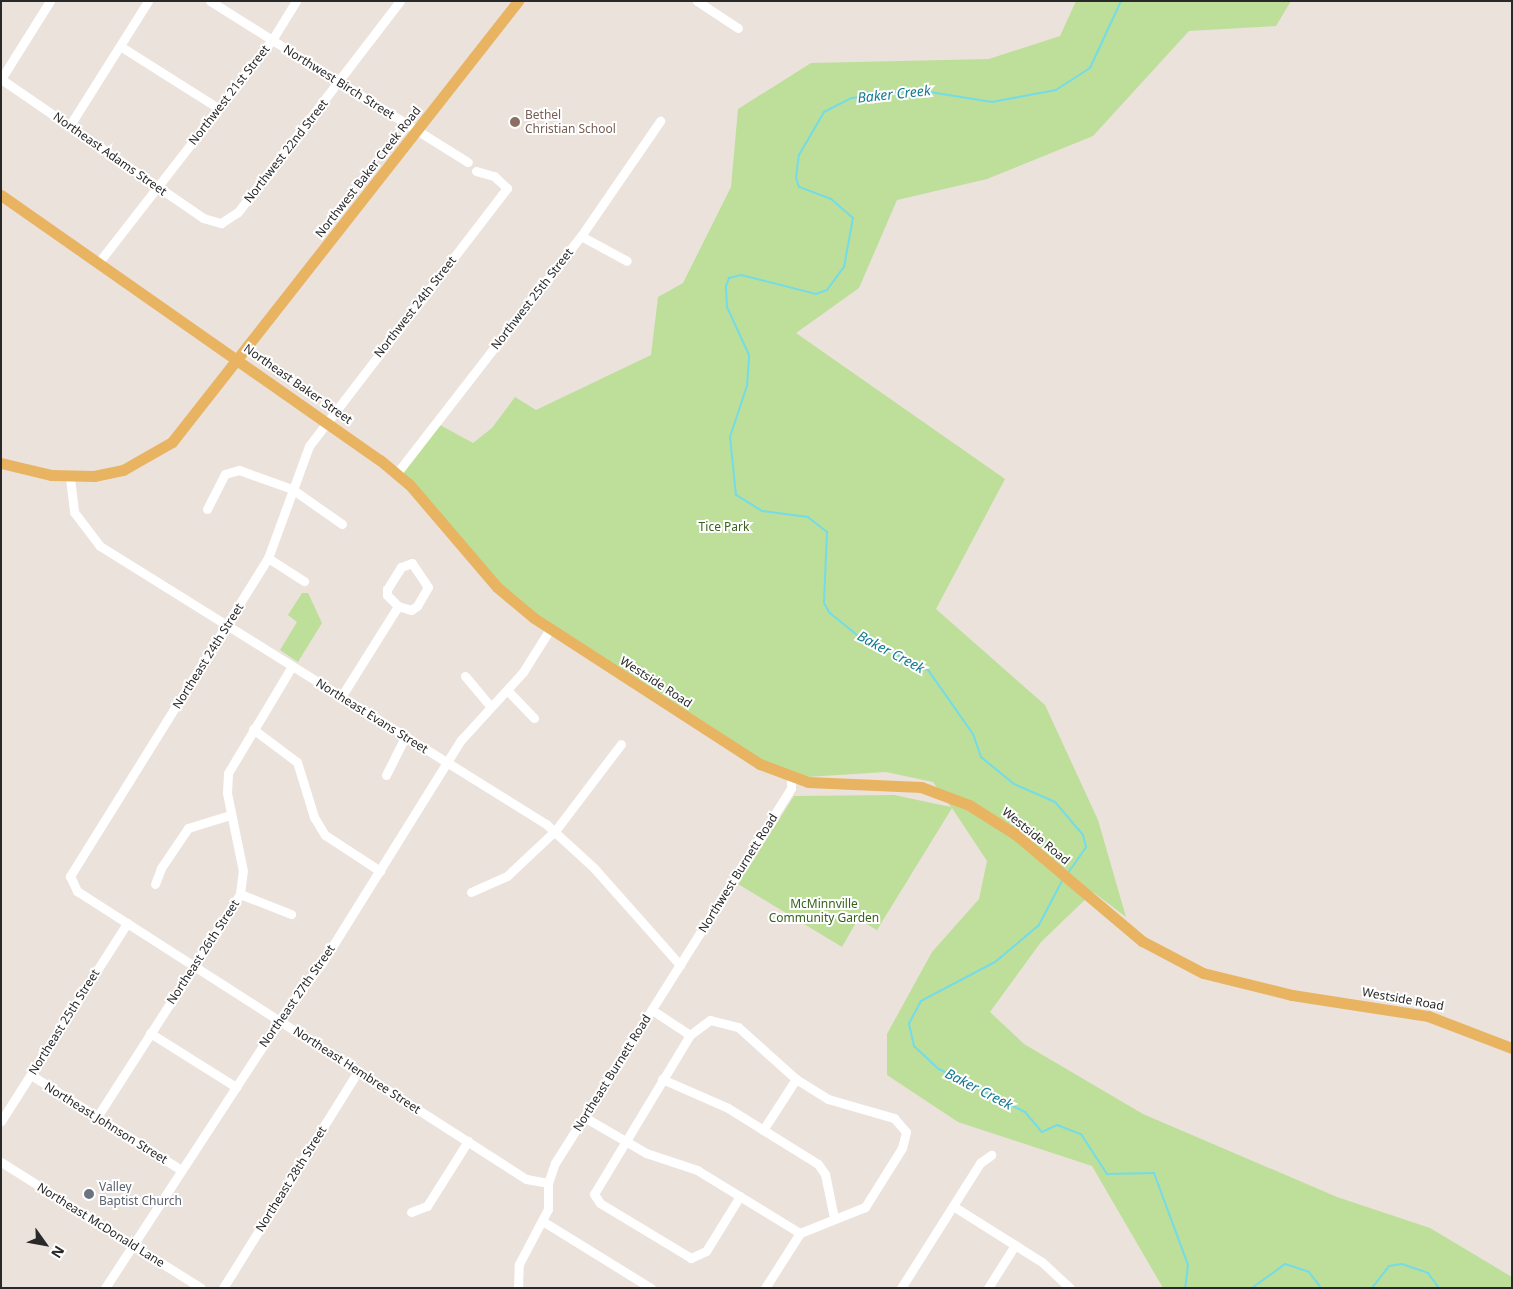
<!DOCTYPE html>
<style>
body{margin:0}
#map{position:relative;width:1513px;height:1289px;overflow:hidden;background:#ebe2dc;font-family:"Noto Sans",sans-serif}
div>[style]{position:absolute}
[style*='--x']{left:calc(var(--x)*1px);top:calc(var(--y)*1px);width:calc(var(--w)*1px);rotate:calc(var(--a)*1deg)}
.green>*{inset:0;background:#bddf9a}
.stream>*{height:2px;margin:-1px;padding:0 1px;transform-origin:1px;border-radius:1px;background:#73dce8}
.minor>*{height:9px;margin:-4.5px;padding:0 4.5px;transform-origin:4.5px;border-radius:4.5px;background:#fff}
.major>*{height:11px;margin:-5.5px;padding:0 5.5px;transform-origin:5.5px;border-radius:5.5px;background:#e9b462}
.dots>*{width:14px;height:14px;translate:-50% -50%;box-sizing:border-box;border:2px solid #fff;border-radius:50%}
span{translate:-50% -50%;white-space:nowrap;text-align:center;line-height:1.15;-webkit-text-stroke:4px #fff;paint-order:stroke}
.street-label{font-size:12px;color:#292929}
.education-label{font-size:12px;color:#785e54}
.left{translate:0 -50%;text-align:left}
.park-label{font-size:12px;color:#37621d}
.worship-label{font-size:12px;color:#5b616d}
.water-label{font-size:14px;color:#147b92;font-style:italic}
.frame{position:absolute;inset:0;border:2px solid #292929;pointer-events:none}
.north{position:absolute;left:20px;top:1219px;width:50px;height:50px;-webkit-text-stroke:4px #fff;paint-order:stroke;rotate:122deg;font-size:14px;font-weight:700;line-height:20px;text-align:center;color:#292929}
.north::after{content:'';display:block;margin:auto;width:18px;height:22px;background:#292929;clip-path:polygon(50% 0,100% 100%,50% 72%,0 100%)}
</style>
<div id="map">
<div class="green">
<div style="clip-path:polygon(1076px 1px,1291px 1px,1276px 26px,1189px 31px,1093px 136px,987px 179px,897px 200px,859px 288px,796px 333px,1005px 479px,936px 609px,1045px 705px,1098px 820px,1126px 917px,1093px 892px,1041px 942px,990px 1012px,1024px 1044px,1143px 1114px,1337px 1197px,1430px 1228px,1512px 1277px,1512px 1288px,1163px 1288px,1092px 1166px,958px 1122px,887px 1075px,887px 1034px,932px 952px,979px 899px,987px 861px,952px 808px,877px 930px,858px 919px,842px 947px,738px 884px,794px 796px,894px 795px,951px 807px,933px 782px,886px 772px,791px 778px,587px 654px,497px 587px,397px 473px,440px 425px,473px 443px,492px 428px,515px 397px,536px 410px,651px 355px,658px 297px,683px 283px,731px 187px,738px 109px,811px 63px,989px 59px,1060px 36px)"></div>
<div style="clip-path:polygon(302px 593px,308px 593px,322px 623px,298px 662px,280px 650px,297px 622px,288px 615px)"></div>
</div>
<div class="stream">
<div style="--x:1068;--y:873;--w:32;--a:-55"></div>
<div style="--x:1086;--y:847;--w:12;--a:-104"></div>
<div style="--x:1083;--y:835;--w:43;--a:-130.3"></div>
<div style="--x:1055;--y:802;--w:45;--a:-156.3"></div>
<div style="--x:1014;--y:784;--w:43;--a:-140.7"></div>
<div style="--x:981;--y:757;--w:24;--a:-109"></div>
<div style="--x:973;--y:734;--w:78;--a:-125.1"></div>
<div style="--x:928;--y:670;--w:79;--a:-153.8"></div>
<div style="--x:857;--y:635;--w:36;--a:-141"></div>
<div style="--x:829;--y:612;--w:10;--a:-119"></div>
<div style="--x:824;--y:603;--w:71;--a:-87.6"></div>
<div style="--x:827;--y:532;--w:24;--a:-142"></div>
<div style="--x:808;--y:517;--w:46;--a:-172.6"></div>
<div style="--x:762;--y:511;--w:31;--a:-148"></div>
<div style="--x:736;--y:495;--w:58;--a:-95.9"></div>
<div style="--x:730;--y:437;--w:54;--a:-71.6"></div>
<div style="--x:747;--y:386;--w:31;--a:-86"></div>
<div style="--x:749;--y:355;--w:53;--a:-114.6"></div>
<div style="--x:727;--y:307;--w:21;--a:-93"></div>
<div style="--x:726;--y:286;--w:9;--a:-69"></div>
<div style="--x:729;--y:278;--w:12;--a:-14"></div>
<div style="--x:741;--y:275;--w:77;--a:14.2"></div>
<div style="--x:816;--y:294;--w:12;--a:-20"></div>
<div style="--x:827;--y:290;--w:29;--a:-54"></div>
<div style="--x:844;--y:267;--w:50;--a:-79.6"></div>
<div style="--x:853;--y:218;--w:29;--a:-139"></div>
<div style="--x:831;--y:199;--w:34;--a:-159"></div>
<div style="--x:799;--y:187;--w:9;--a:-108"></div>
<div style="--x:796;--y:178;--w:23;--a:-83"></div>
<div style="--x:799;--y:155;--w:50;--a:-59.8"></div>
<div style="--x:824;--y:112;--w:31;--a:-27"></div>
<div style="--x:852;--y:98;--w:65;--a:-7"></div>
<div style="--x:917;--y:90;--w:76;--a:9.1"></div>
<div style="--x:992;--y:102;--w:65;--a:-10.6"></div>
<div style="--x:1056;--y:90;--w:40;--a:-32.9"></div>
<div style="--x:1090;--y:68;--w:74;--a:-65.2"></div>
<div style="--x:1062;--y:881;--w:50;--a:117.6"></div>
<div style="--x:1039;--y:925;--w:57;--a:139.9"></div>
<div style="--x:995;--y:962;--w:84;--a:152.2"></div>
<div style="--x:921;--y:1001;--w:26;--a:118"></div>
<div style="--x:909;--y:1024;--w:23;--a:77"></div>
<div style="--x:914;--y:1046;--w:34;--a:43"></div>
<div style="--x:939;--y:1069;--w:96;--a:26.6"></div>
<div style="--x:1025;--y:1112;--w:26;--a:50"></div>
<div style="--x:1042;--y:1132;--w:17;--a:-25"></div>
<div style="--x:1057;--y:1125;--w:26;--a:21"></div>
<div style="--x:1081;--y:1134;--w:48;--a:57"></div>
<div style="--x:1107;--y:1174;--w:47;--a:-1.2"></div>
<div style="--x:1154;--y:1173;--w:98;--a:69.7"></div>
<div style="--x:1188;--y:1265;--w:23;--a:97"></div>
<div style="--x:1252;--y:1288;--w:41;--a:-36"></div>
<div style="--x:1285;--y:1264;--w:25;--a:18"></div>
<div style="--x:1309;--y:1272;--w:20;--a:53"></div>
<div style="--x:1372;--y:1288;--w:28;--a:-52"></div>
<div style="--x:1389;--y:1266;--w:13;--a:-9"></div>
<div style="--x:1402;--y:1264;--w:28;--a:19"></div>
<div style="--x:1428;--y:1273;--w:19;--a:54"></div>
</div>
<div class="minor">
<div style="--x:210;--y:1;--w:304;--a:32"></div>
<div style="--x:697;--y:1;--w:49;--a:33.4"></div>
<div style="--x:120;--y:46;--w:116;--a:32.3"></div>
<div style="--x:1;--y:79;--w:245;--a:34.5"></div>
<div style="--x:203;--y:218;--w:19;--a:16"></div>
<div style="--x:221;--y:223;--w:20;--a:-33"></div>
<div style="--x:238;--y:212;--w:266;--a:-52.5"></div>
<div style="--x:1;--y:79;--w:92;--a:-57.9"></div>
<div style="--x:70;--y:125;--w:146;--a:-57.8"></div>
<div style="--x:476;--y:171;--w:19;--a:16"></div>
<div style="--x:494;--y:176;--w:18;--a:43"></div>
<div style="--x:507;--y:188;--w:325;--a:127.5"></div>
<div style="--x:309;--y:446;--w:119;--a:110.1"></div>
<div style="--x:268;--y:558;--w:375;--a:121.9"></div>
<div style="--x:70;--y:876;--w:17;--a:65"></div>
<div style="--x:77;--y:891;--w:533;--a:32.68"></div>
<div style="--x:526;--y:1179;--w:22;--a:10"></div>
<div style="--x:581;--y:236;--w:52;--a:28.5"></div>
<div style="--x:99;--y:262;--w:281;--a:-52.1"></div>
<div style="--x:272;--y:40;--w:46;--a:-58.4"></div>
<div style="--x:397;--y:473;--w:300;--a:-52.2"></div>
<div style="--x:581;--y:236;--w:140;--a:-55.5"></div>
<div style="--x:70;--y:478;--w:34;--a:83"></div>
<div style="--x:74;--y:512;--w:43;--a:52.6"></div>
<div style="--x:100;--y:546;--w:526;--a:31.94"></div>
<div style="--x:546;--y:824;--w:65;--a:42.5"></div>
<div style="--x:594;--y:868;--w:130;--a:48.4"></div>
<div style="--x:207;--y:509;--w:39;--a:-63"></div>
<div style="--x:225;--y:474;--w:15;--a:-16"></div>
<div style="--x:239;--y:470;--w:56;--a:19.7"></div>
<div style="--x:292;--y:489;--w:61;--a:35"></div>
<div style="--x:268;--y:558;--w:43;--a:32.6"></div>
<div style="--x:465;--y:676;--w:39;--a:50"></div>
<div style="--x:507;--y:690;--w:39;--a:46"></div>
<div style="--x:341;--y:697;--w:107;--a:-57.9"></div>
<div style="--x:398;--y:606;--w:14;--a:17"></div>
<div style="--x:411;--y:610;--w:7;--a:-34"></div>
<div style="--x:417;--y:606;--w:22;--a:-60"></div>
<div style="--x:428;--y:587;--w:29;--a:-124"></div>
<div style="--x:412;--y:563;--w:12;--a:160"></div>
<div style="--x:401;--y:567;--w:26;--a:122"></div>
<div style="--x:387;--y:589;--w:6;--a:90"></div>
<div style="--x:387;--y:595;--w:16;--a:45"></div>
<div style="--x:253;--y:729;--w:55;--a:36.9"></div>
<div style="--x:297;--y:762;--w:58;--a:72.8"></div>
<div style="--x:314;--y:817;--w:21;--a:59"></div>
<div style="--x:325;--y:835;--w:66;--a:33.2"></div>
<div style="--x:386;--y:775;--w:42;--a:-63.4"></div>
<div style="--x:155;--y:884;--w:17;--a:-69"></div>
<div style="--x:161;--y:868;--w:48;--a:-56"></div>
<div style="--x:188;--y:828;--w:44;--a:-17.2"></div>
<div style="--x:471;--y:892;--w:39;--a:-24"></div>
<div style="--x:507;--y:876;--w:66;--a:-43.2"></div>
<div style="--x:555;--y:831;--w:109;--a:-52.8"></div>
<div style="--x:240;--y:894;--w:55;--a:21.4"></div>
<div style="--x:652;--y:1010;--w:45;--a:33.3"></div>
<div style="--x:150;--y:1033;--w:102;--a:32.1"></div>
<div style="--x:31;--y:1075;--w:178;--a:32.3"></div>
<div style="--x:662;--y:1079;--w:72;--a:23.7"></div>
<div style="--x:728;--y:1108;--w:106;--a:31.9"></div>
<div style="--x:818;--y:1164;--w:12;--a:55"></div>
<div style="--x:825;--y:1174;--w:45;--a:78.4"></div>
<div style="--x:97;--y:1117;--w:265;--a:-57.3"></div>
<div style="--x:240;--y:894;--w:23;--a:-83"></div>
<div style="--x:243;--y:871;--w:80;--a:-101.6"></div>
<div style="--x:227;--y:793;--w:20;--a:-87"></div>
<div style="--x:228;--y:773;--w:125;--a:-59.1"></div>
<div style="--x:584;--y:1117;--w:72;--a:30.1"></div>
<div style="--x:646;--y:1153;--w:54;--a:18.4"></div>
<div style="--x:697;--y:1170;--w:121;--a:31.5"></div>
<div style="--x:1;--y:1121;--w:235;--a:-57.5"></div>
<div style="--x:763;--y:1130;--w:61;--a:-57.1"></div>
<div style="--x:1;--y:1162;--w:236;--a:32.2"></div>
<div style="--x:740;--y:1196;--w:65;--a:121.7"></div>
<div style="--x:706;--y:1251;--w:17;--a:155"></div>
<div style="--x:691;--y:1258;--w:106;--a:-148.9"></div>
<div style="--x:600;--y:1203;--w:11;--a:-124"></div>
<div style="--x:594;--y:1194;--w:186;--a:-58.9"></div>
<div style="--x:690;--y:1035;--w:25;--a:-37"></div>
<div style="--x:710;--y:1020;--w:29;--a:14"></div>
<div style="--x:738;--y:1027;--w:78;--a:41.9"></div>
<div style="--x:796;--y:1079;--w:38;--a:32"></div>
<div style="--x:828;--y:1099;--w:69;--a:16.1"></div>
<div style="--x:894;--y:1118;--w:18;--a:49"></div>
<div style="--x:906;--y:1132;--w:16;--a:104"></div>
<div style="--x:902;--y:1148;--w:70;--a:122.1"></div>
<div style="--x:865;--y:1207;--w:70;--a:158.2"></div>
<div style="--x:800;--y:1233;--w:65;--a:122.5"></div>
<div style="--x:953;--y:1206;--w:105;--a:32.2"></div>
<div style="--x:1042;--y:1262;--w:38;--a:43"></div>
<div style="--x:411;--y:1212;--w:17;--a:-21"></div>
<div style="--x:427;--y:1206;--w:77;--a:-57.8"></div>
<div style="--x:544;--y:1222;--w:126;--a:31.7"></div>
<div style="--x:105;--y:1288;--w:340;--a:-56.9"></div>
<div style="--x:291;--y:1003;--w:51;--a:-52.2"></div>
<div style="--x:322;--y:963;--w:263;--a:-58.1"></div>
<div style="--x:461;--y:740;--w:92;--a:-47.6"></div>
<div style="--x:523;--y:672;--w:51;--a:-57.9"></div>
<div style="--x:223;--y:1288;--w:256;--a:-58.1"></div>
<div style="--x:518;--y:1288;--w:24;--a:-88"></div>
<div style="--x:519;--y:1264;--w:62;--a:-62.2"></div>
<div style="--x:548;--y:1209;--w:26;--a:-90"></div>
<div style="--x:548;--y:1183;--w:21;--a:-71"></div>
<div style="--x:555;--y:1163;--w:443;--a:-57.8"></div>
<div style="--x:791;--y:788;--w:10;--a:-90"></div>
<div style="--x:901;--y:1288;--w:148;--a:-57.7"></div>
<div style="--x:980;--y:1163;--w:14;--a:-36"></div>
<div style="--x:988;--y:1288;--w:51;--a:-57.9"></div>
</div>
<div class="major">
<div style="--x:1;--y:195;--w:462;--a:35"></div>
<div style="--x:380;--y:460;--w:38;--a:40"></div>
<div style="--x:409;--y:484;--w:135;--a:49.5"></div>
<div style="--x:497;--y:587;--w:48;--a:40"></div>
<div style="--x:534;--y:618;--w:269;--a:32.9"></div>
<div style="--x:760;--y:764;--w:51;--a:20.6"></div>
<div style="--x:808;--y:782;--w:113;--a:2.5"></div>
<div style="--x:921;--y:787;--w:51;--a:20.6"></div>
<div style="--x:969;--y:805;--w:54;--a:32.2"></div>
<div style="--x:1015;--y:834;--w:166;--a:40.1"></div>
<div style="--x:1142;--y:941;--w:69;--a:27.7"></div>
<div style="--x:1203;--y:973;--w:92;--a:13.9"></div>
<div style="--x:1292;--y:995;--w:138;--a:8.8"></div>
<div style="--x:1428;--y:1016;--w:90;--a:20.9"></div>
<div style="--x:1;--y:463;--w:51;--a:13.5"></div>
<div style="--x:51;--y:475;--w:43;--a:1.3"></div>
<div style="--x:94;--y:476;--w:30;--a:-12"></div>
<div style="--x:123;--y:470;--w:56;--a:-29.7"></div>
<div style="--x:172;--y:442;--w:561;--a:-51.88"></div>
</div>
<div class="dots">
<div style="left:515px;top:122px;background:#8d6e63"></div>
<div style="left:89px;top:1194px;background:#6b7280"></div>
</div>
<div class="street-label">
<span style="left:339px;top:82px;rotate:32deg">Northwest Birch Street</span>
<span style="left:229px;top:95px;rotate:-52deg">Northwest 21st Street</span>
<span style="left:286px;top:151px;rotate:-52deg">Northwest 22nd Street</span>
<span style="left:110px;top:154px;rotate:35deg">Northeast Adams Street</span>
<span style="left:368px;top:172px;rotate:-52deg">Northwest Baker Creek Road</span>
<span style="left:532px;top:299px;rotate:-52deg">Northwest 25th Street</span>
<span style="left:415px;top:307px;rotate:-52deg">Northwest 24th Street</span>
<span style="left:298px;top:384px;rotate:35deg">Northeast Baker Street</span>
<span style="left:208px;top:656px;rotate:-58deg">Northeast 24th Street</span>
<span style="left:656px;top:682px;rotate:33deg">Westside Road</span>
<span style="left:372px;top:716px;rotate:32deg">Northeast Evans Street</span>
<span style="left:1036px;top:836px;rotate:39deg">Westside Road</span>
<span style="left:738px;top:873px;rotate:-58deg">Northwest Burnett Road</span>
<span style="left:203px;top:952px;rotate:-57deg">Northeast 26th Street</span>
<span style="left:297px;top:996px;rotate:-55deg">Northeast 27th Street</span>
<span style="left:1403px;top:999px;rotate:10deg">Westside Road</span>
<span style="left:64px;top:1022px;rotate:-58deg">Northeast 25th Street</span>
<span style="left:357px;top:1070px;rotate:33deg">Northeast Hembree Street</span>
<span style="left:612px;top:1073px;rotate:-58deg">Northeast Burnett Road</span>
<span style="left:106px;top:1123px;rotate:32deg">Northeast Johnson Street</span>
<span style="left:291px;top:1179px;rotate:-58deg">Northeast 28th Street</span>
<span style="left:101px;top:1225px;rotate:32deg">Northeast McDonald Lane</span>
</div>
<div class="education-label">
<span class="left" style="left:525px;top:122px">Bethel<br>Christian School</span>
</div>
<div class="park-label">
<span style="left:724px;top:527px">Tice Park</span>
<span style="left:824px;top:911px">McMinnville<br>Community Garden</span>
</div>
<div class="worship-label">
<span class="left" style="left:99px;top:1194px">Valley<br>Baptist Church</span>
</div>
<div class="water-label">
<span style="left:894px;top:94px;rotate:-6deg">Baker Creek</span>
<span style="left:891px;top:652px;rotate:28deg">Baker Creek</span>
<span style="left:979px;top:1089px;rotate:27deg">Baker Creek</span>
</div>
<div class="frame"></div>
<div class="north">N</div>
</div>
